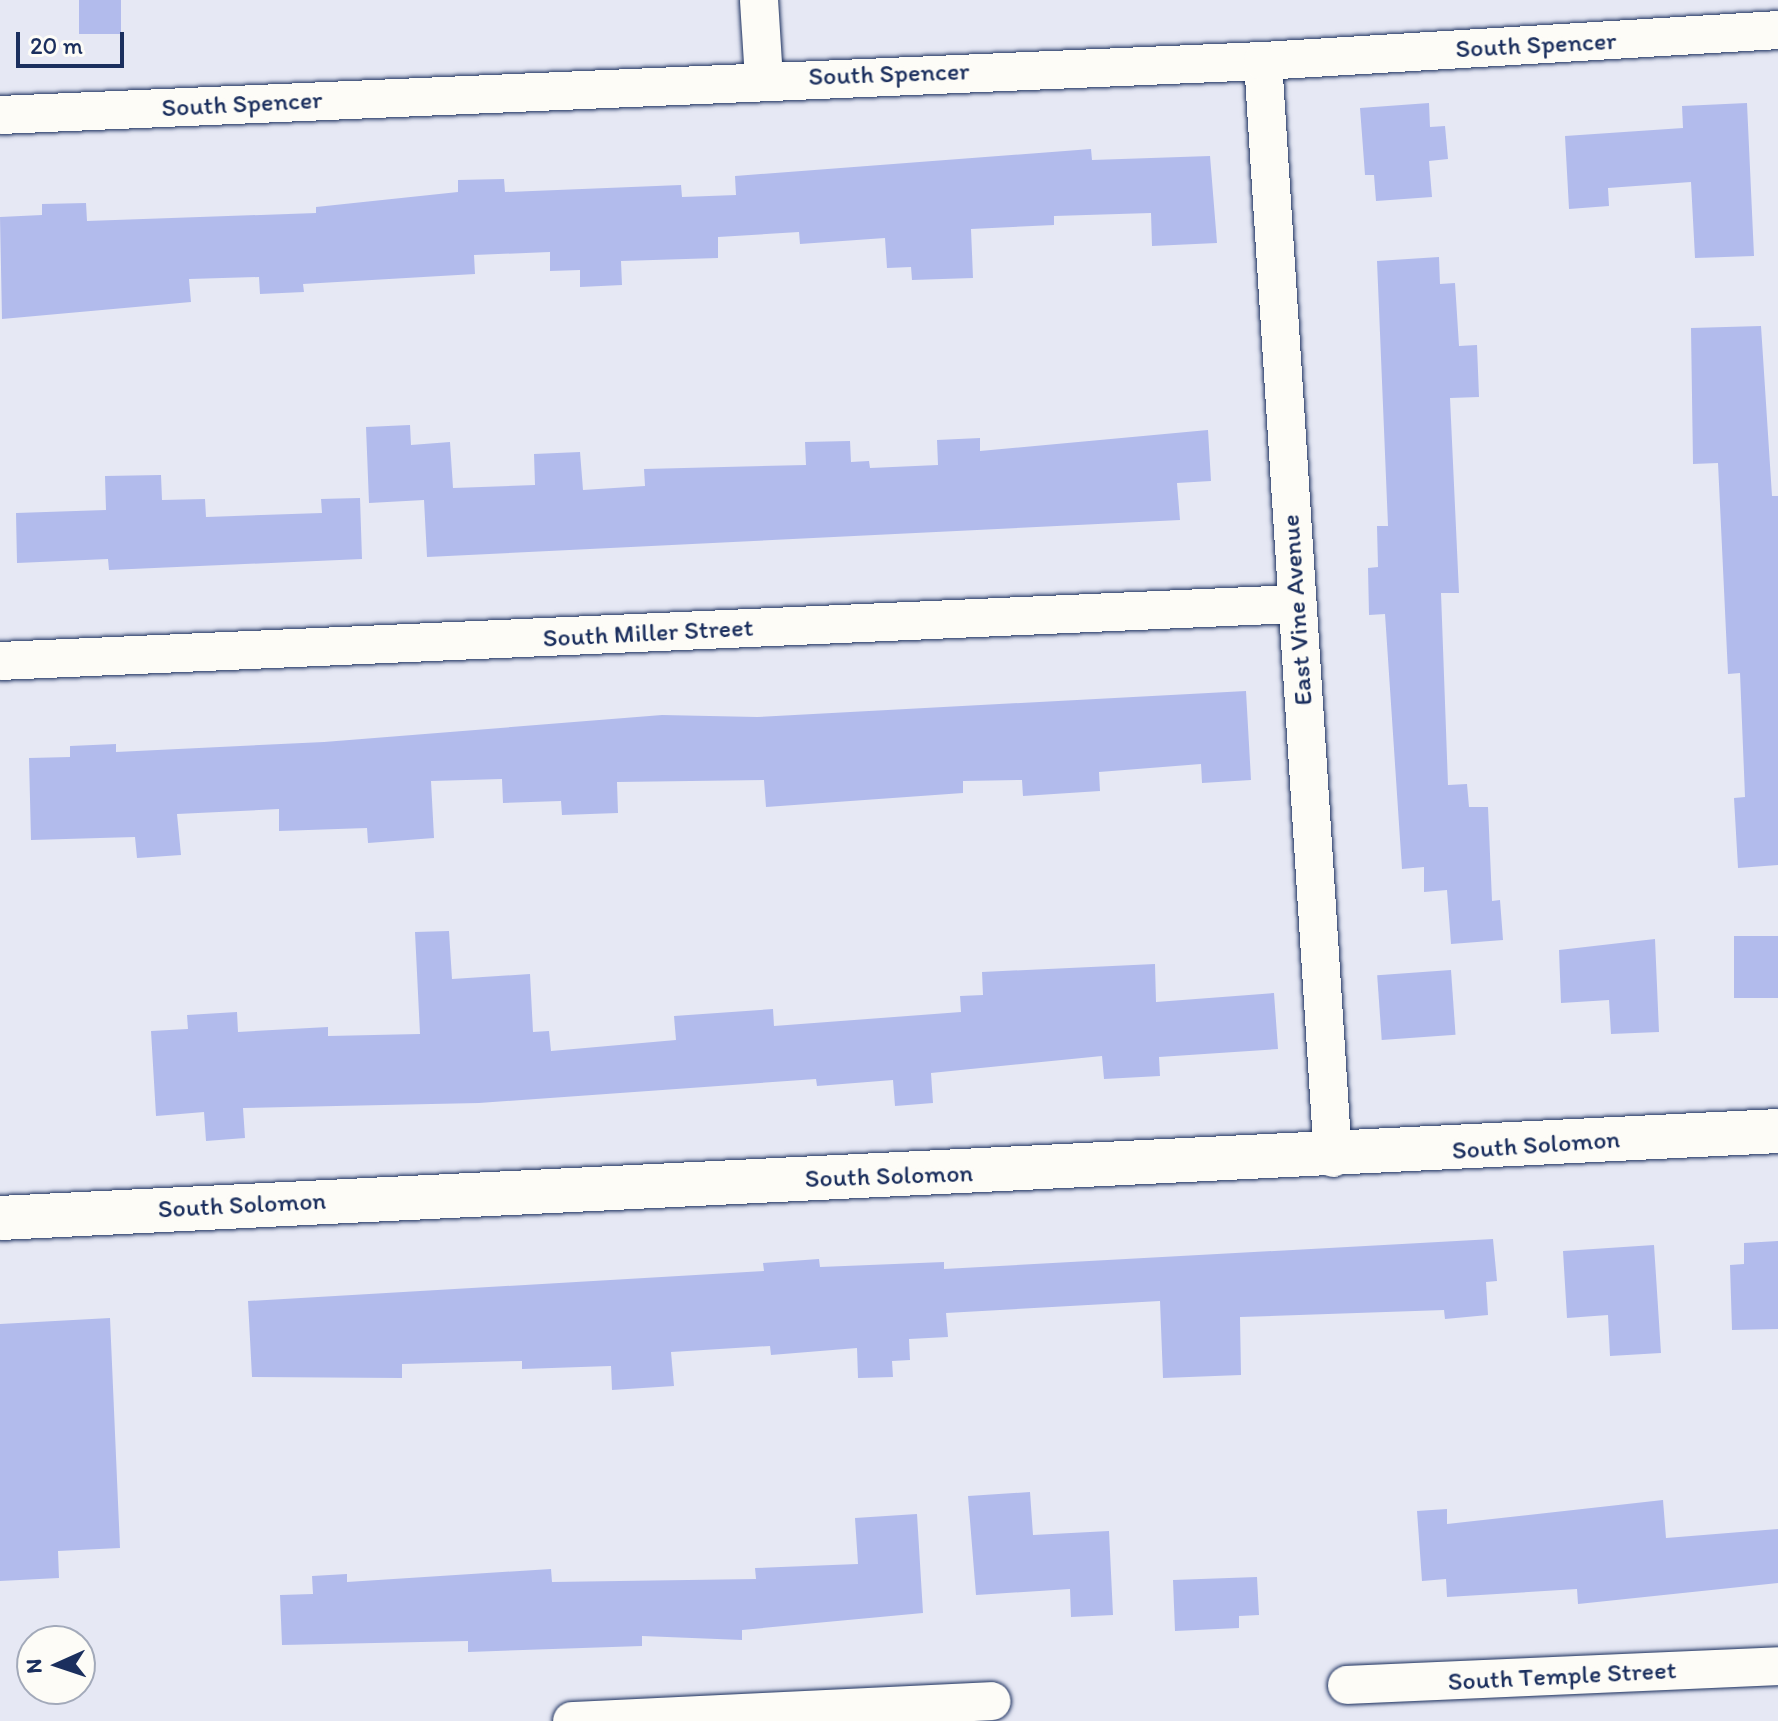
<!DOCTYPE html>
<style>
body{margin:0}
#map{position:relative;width:1778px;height:1721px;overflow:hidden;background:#e6e8f4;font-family:Itim,sans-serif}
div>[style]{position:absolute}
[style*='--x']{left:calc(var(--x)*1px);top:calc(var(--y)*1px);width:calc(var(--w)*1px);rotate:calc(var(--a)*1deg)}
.building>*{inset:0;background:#b2bbec;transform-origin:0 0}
.roads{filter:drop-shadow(0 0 2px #1b2f5e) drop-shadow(0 0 2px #1b2f5e)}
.minor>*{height:38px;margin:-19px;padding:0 19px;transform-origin:19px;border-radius:19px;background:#fdfcf7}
.tertiary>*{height:44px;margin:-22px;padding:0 22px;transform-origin:22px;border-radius:22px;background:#fdfcf7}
span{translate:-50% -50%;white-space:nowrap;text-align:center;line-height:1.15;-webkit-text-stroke:7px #fdfcf7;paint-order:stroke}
.street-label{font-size:26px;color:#1b2f5e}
.north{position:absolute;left:16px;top:1625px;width:80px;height:80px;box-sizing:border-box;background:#fdfcf7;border:2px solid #a3aaba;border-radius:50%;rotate:267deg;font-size:22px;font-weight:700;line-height:32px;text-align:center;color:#1b2f5e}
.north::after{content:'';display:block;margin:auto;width:28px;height:36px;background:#1b2f5e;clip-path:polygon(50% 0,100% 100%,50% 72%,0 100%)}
.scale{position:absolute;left:16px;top:32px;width:108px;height:36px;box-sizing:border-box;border:4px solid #1b2f5e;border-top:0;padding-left:10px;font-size:24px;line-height:28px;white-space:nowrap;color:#1b2f5e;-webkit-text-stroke:6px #fdfcf7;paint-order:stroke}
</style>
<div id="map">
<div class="building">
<div style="left:79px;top:0;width:42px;height:34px"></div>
<div style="clip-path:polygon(1429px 103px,1430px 127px,1445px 126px,1448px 159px,1429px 161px,1432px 197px,1376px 201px,1374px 175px,1365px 175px,1360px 108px)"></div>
<div style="clip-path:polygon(1747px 103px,1754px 256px,1695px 258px,1691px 182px,1608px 188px,1609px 206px,1569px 209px,1565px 136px,1683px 128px,1682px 106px)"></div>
<div style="clip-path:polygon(1091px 149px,1092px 160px,1210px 156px,1217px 243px,1152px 246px,1151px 213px,1054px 216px,1054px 225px,971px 229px,973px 278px,912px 280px,911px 267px,887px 268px,885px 238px,800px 244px,799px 232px,718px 237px,718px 258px,621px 261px,622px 285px,580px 287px,580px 270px,550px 271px,550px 252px,474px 255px,475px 274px,303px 284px,304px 292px,260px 294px,259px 277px,189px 279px,191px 302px,2px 319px,0 217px,42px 215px,42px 204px,86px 203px,87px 221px,316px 213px,316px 207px,458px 192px,458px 180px,504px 179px,505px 192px,681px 185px,682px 197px,736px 195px,735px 176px)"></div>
<div style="clip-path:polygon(1439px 257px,1440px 284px,1455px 283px,1459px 346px,1477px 345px,1479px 397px,1450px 398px,1459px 593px,1441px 593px,1448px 785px,1467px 784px,1469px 807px,1488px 807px,1492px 901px,1500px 900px,1503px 940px,1451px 944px,1447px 890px,1424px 892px,1424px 867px,1402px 869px,1385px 614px,1369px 615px,1368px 568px,1378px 567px,1377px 526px,1388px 526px,1377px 261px)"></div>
<div style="clip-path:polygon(1761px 326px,1772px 496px,1778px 496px,1778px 865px,1738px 868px,1734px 798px,1745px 797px,1740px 673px,1728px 674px,1718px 463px,1693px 464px,1691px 328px)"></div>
<div style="clip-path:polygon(410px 425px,411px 445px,450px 442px,453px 488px,535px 485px,534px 454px,580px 452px,583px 490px,645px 486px,644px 469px,806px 465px,805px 442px,850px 441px,851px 462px,869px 461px,870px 468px,938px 465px,937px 440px,980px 438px,980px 451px,1208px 430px,1211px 481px,1177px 483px,1180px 520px,427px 557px,424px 500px,369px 503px,366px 427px)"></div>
<div style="clip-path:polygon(161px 475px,162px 500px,205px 499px,206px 517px,322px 513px,321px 499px,360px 498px,362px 559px,109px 570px,108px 559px,17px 563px,16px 513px,106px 510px,105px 476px)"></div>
<div style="clip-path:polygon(1246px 691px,1251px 780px,1202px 783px,1201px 764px,1099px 772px,1100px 791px,1023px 796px,1022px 780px,963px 781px,963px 793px,766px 807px,764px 780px,617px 782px,618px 813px,562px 815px,561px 801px,503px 803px,502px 779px,431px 781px,434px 838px,368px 843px,367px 828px,279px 831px,279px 809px,177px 814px,181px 855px,137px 858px,135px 837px,31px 840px,29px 758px,70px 757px,70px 746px,116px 744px,116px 752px,324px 742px,662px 715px,757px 717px)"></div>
<div style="clip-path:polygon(449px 931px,452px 979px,530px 974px,533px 1032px,549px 1031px,551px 1051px,676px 1040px,674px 1016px,773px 1009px,774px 1026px,961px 1012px,960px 996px,983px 995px,982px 972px,1155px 964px,1156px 1002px,1274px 993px,1278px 1049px,1159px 1057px,1160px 1076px,1104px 1079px,1102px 1056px,931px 1073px,933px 1103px,895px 1106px,893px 1080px,817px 1086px,816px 1079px,479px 1103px,243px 1108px,245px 1138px,206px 1141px,204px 1112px,156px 1116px,151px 1031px,188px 1029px,187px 1015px,237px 1012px,238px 1032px,328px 1027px,328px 1036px,420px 1034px,415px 932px)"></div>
<div style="left:1778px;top:936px;width:62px;height:44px;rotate:90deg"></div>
<div style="clip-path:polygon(1655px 939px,1659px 1032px,1611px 1034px,1609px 1000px,1561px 1003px,1559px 950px)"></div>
<div style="left:1451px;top:970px;width:65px;height:74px;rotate:86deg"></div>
<div style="clip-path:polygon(1493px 1239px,1497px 1281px,1486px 1282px,1488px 1315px,1445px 1319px,1444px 1310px,1240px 1317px,1241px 1375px,1163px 1378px,1160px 1301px,946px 1313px,948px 1337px,909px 1339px,910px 1360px,892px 1361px,893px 1377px,858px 1378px,857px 1348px,771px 1355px,770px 1346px,671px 1352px,674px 1386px,612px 1390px,611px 1366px,522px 1369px,522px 1361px,402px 1364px,402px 1378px,252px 1377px,248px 1301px,764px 1271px,763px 1263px,819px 1259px,820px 1267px,944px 1262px,944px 1269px)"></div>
<div style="clip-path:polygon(1778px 1241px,1778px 1329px,1732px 1330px,1730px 1265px,1744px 1264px,1744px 1243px)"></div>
<div style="clip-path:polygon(1654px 1245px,1661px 1353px,1610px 1356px,1608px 1315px,1567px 1318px,1563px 1251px)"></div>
<div style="clip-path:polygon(110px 1318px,120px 1548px,58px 1551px,59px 1578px,0 1581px,0 1324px)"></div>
<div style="clip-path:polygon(1030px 1492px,1033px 1535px,1109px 1531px,1113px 1615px,1071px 1617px,1070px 1589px,976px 1595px,968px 1496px)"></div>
<div style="clip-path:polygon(1663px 1500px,1666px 1538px,1778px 1529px,1778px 1583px,1578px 1604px,1577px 1589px,1447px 1597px,1446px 1579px,1422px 1581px,1417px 1511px,1447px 1509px,1447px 1524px)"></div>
<div style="clip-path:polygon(917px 1514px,923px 1613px,742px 1630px,742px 1640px,642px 1636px,642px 1646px,468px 1652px,468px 1641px,282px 1645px,280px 1595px,313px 1594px,312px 1576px,347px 1574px,347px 1582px,551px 1569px,552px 1582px,756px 1579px,755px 1568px,858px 1564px,855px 1518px)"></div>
<div style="clip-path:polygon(1257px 1577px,1259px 1615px,1239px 1616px,1239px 1628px,1175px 1631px,1173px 1580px)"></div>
</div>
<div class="roads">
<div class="minor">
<div style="--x:759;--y:0;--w:79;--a:86.4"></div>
<div style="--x:1263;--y:61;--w:1099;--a:86.35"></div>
<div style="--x:0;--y:115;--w:1264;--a:-2.45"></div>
<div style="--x:1263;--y:61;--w:516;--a:-3.44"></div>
<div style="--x:0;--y:661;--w:1298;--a:-2.52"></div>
<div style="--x:1347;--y:1685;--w:431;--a:-2.5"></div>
<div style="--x:572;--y:1721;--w:420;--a:-2.7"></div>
</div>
<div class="tertiary">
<div style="--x:0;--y:1218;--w:1780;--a:-2.8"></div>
</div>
</div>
<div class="street-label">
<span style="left:1536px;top:45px;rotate:-3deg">South Spencer</span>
<span style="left:889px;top:74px;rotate:-2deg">South Spencer</span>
<span style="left:242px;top:104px;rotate:-3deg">South Spencer</span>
<span style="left:1297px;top:610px;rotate:-94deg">East Vine Avenue</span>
<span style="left:648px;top:633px;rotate:-3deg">South Miller Street</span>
<span style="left:1536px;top:1145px;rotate:-4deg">South Solomon</span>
<span style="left:889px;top:1176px;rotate:-2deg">South Solomon</span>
<span style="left:242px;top:1205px;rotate:-3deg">South Solomon</span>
<span style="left:1562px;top:1676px;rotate:-3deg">South Temple Street</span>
</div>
<div class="north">N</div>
<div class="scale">20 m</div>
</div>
